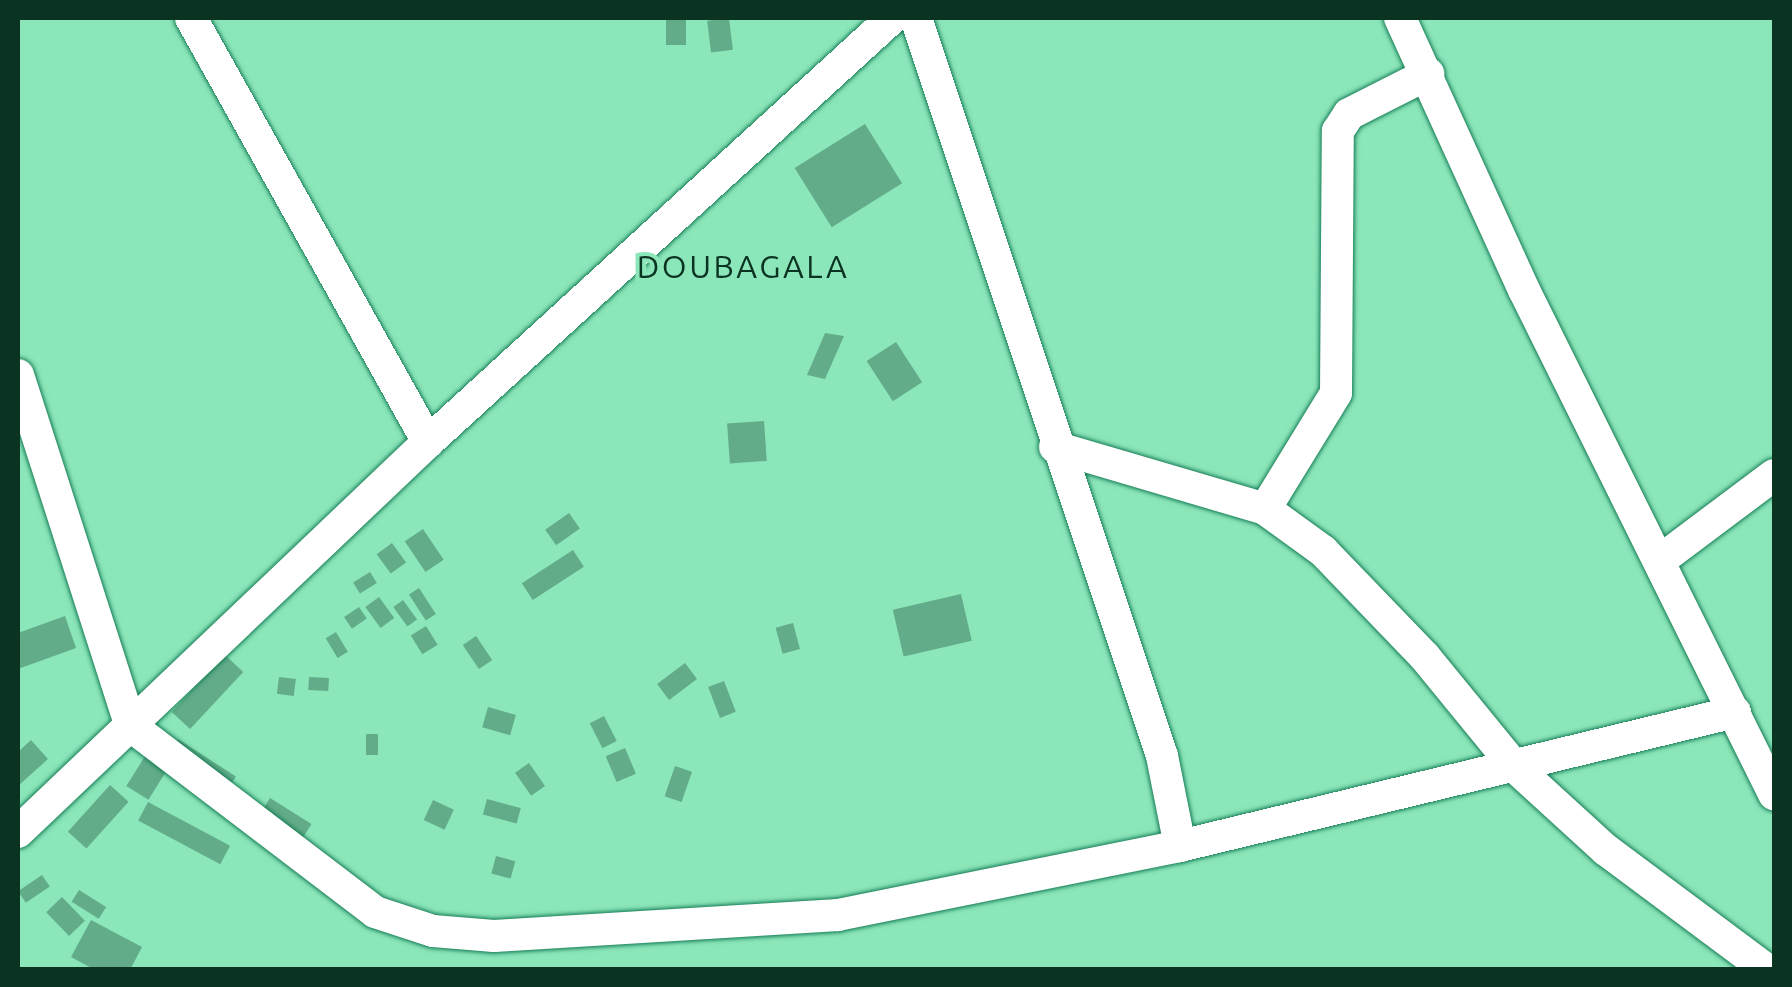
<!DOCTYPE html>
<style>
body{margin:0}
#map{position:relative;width:1792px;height:987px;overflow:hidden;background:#8be7ba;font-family:Ubuntu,sans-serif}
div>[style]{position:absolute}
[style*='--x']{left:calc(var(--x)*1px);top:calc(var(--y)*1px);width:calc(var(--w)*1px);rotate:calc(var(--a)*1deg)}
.building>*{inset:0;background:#63ac89;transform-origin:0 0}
.roads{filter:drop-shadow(0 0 2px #177d56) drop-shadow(0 0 2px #177d56)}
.minor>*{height:32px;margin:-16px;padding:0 16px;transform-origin:16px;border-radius:16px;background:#fff}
span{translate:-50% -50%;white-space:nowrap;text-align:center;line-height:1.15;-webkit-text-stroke:8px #8be7ba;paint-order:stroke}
.quarter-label{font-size:32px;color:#0b3322;letter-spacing:2.5px}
.frame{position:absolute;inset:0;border:20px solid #0b3322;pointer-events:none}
</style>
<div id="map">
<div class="building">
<div style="left:666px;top:18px;width:20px;height:27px"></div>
<div style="left:729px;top:18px;width:32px;height:22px;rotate:83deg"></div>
<div style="left:865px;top:124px;width:70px;height:83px;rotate:58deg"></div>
<div style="clip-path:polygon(825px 333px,844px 336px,825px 379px,807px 375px)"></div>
<div style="left:896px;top:342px;width:48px;height:35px;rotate:57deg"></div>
<div style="left:764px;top:421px;width:40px;height:37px;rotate:86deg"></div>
<div style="left:569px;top:513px;width:19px;height:29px;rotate:55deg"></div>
<div style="left:423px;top:529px;width:37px;height:22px;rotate:56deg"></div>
<div style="left:392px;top:543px;width:24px;height:19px;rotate:54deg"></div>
<div style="left:573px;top:550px;width:20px;height:61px;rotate:57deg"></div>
<div style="left:370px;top:572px;width:13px;height:20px;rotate:58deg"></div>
<div style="left:419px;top:588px;width:31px;height:12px;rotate:57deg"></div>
<div style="left:961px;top:594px;width:48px;height:70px;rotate:77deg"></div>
<div style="left:379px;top:597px;width:26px;height:17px;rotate:54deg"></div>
<div style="left:403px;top:600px;width:24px;height:12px;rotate:54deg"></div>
<div style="left:359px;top:607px;width:14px;height:18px;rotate:56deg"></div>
<div style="clip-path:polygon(65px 616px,76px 648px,18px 669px,18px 633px)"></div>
<div style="left:793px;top:623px;width:27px;height:18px;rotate:75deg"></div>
<div style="left:426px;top:626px;width:22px;height:18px;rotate:58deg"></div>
<div style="left:336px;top:632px;width:23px;height:12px;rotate:59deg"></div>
<div style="left:476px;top:636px;width:29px;height:16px;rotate:56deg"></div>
<div style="left:225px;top:655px;width:25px;height:78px;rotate:43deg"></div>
<div style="left:685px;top:663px;width:20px;height:35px;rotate:53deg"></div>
<div style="left:279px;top:677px;width:17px;height:17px;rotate:7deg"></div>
<div style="left:309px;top:677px;width:20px;height:13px;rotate:3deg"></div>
<div style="left:724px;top:681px;width:33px;height:17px;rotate:69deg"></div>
<div style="left:488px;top:707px;width:29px;height:21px;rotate:16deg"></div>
<div style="left:604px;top:716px;width:28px;height:16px;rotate:63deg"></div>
<div style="left:366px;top:734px;width:12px;height:21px"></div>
<div style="left:178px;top:739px;width:69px;height:17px;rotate:33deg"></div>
<div style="clip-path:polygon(31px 740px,48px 759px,18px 786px,18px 752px)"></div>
<div style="left:625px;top:748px;width:28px;height:21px;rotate:67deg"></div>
<div style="left:147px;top:753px;width:26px;height:39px;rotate:32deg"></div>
<div style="left:529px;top:763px;width:28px;height:17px;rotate:55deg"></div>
<div style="left:675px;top:766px;width:18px;height:32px;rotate:19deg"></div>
<div style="left:110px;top:785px;width:25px;height:63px;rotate:42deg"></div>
<div style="left:270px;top:798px;width:49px;height:22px;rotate:32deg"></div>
<div style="left:487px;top:799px;width:35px;height:16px;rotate:15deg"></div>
<div style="left:433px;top:800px;width:23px;height:22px;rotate:25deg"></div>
<div style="left:148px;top:802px;width:93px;height:21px;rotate:28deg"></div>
<div style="left:496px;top:856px;width:20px;height:18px;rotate:15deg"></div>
<div style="left:42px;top:875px;width:14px;height:29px;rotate:56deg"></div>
<div style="left:79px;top:890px;width:32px;height:14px;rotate:32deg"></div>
<div style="left:62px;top:897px;width:33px;height:22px;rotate:46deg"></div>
<div style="clip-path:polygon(91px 920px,142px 947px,130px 970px,95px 970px,71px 957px)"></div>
</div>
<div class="roads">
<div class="minor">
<div style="--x:191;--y:18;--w:486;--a:60.8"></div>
<div style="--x:1400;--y:18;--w:299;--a:65.5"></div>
<div style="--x:1524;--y:290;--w:563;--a:63.62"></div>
<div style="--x:18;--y:375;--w:369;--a:72.2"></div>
<div style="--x:131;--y:726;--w:307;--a:37.3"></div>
<div style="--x:375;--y:912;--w:61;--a:18.1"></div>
<div style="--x:433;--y:931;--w:61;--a:4.7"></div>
<div style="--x:494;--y:936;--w:345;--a:-3.5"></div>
<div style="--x:838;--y:915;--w:349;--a:-11.4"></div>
<div style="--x:1180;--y:846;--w:92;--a:-101.3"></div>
<div style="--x:1162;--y:756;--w:778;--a:-108.43"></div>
<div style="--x:1055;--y:447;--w:219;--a:16.4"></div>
<div style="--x:1265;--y:509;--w:72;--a:35.9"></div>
<div style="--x:1323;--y:551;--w:147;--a:46.1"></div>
<div style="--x:1425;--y:657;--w:142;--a:50.7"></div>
<div style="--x:1515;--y:767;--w:123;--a:42.4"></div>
<div style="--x:1606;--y:850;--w:201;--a:36.7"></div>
<div style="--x:1265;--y:509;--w:136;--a:-58.5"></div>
<div style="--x:1336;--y:393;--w:262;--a:-89.6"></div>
<div style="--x:1338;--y:131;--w:20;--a:-57"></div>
<div style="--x:1349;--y:114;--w:89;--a:-26.9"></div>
<div style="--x:1662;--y:559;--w:140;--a:-36.9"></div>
<div style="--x:18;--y:832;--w:566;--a:-43.57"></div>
<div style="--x:428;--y:442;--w:629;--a:-42.42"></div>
<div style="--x:1180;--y:846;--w:571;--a:-13.57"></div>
</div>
</div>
<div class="quarter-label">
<span style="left:743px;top:266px">DOUBAGALA</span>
</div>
<div class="frame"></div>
</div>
